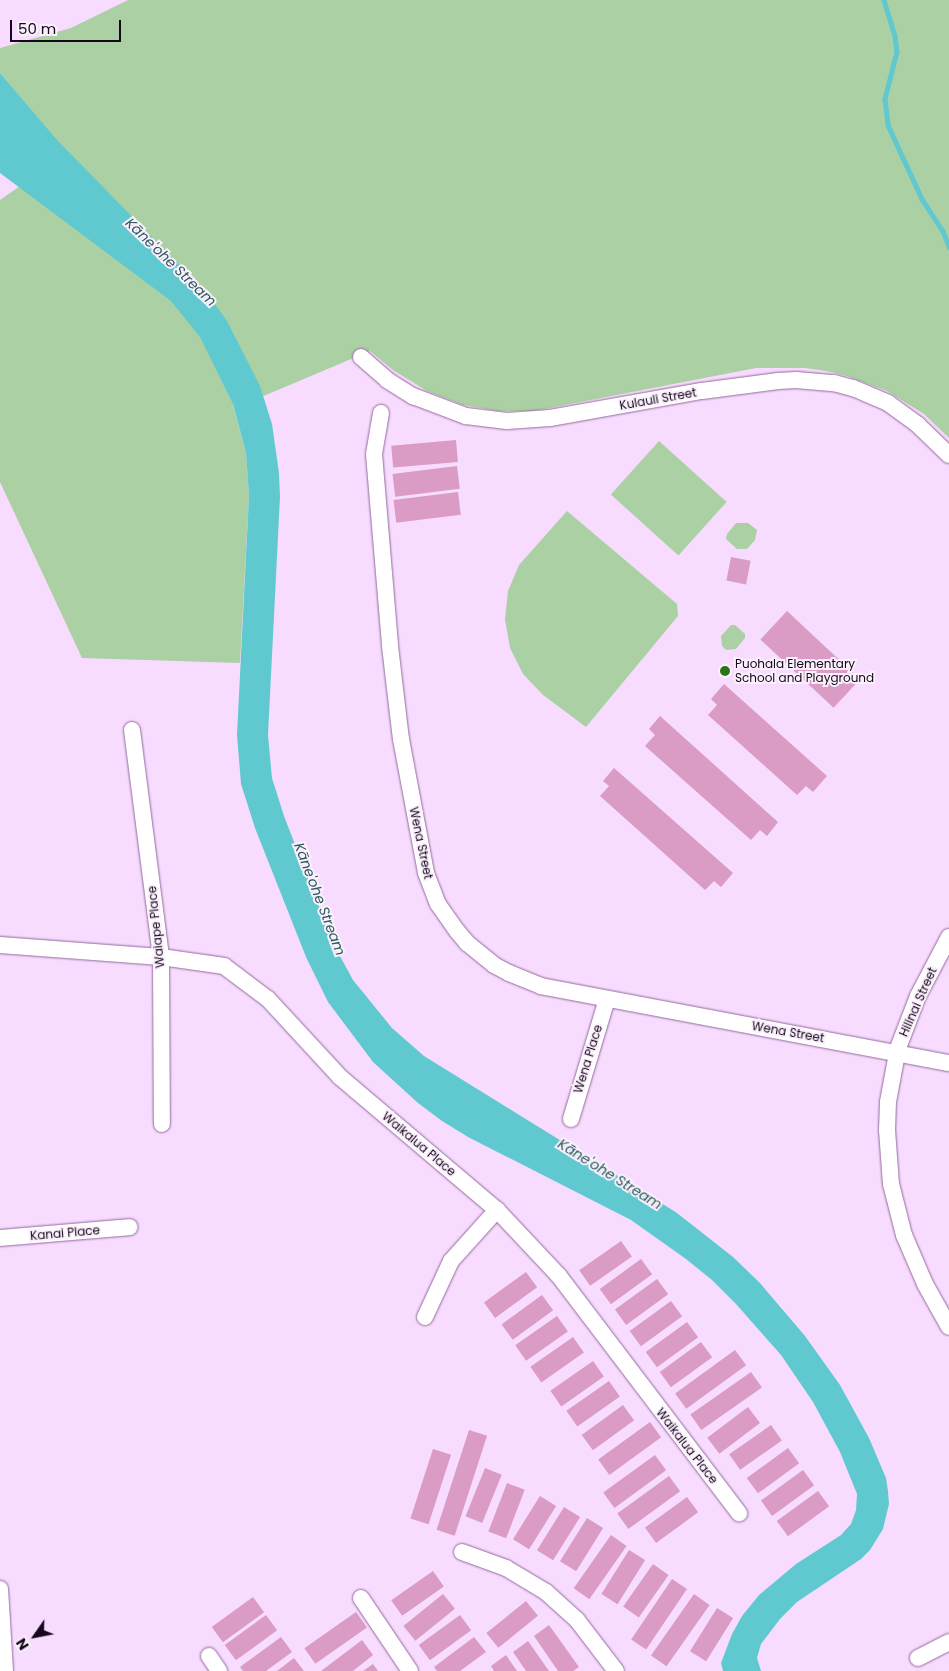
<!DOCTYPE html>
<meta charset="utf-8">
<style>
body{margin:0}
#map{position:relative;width:949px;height:1671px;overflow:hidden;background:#f8dcff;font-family:Poppins,sans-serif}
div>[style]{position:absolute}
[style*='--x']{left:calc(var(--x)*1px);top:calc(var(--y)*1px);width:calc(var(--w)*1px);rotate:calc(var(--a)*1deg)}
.green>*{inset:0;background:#abd0a3;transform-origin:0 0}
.water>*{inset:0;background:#60c9cf}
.stream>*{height:4.5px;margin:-2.25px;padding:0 2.25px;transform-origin:2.25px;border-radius:2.25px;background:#60c9cf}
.building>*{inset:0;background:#da9bc4;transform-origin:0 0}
.roads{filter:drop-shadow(0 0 1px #94699d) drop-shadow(0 0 1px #94699d)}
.minor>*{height:16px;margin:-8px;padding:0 8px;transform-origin:8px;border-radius:8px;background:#fff}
.dots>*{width:14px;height:14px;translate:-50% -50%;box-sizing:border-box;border:2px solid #faf1fc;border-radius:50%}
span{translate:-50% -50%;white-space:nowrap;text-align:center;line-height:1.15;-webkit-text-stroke:4px #faf1fc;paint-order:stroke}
.street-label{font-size:12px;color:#17071b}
.poi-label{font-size:12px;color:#17071b}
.left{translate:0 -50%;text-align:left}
.water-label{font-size:14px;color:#2b595c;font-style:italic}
.north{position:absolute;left:10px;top:1611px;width:50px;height:50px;-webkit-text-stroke:4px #faf1fc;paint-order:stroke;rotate:237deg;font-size:14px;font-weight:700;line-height:20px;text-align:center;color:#17071b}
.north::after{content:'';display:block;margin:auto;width:18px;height:22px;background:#17071b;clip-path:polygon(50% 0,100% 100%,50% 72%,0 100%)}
.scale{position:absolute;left:10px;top:20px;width:111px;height:22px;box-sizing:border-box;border:2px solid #17071b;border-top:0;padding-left:6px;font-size:15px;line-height:18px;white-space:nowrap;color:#17071b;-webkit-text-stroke:4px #faf1fc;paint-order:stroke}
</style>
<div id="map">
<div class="green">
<div style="clip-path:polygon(128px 0,949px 0,949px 438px,924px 414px,887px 391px,847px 376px,826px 371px,805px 368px,756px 368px,534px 411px,498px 411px,463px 405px,427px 391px,393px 370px,370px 351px,266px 395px,233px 405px,246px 453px,249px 496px,240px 663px,82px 658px,0 482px,0 200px,20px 186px,56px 140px,0 73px,0 48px,71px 28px)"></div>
<div style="left:659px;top:441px;width:91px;height:72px;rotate:42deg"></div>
<div style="clip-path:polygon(567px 511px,677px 604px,678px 616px,586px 727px,543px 695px,523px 674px,510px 648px,505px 619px,508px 591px,519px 565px)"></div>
<div style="clip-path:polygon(736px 523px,748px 523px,757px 530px,755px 540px,747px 549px,737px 549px,726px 539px,727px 534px)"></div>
<div style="clip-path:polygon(731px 625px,735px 625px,745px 634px,745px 638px,736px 649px,726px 650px,722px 646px,721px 636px)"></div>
</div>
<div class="water">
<div style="clip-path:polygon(0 73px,57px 140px,206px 292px,227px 321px,260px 386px,272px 424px,279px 473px,280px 497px,268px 735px,272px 778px,284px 816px,334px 945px,353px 980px,392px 1028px,424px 1056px,647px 1194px,677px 1213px,733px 1257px,759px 1282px,805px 1336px,840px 1385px,869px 1438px,886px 1478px,888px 1491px,889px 1504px,883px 1529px,870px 1550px,861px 1559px,797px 1602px,780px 1619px,761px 1644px,757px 1658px,761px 1671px,723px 1671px,721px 1663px,732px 1634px,742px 1616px,759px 1595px,796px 1564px,841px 1535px,851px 1524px,856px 1510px,857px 1494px,840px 1452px,813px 1402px,781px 1355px,736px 1304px,712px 1280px,686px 1259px,631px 1220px,468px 1137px,442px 1121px,418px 1103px,373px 1062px,328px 1002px,306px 957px,255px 828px,241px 784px,237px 735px,249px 496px,246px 453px,233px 404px,200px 337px,171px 301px,0 173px)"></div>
</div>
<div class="stream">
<div style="--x:884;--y:0;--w:38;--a:73"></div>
<div style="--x:895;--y:36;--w:16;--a:83"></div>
<div style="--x:897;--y:52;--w:49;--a:104.3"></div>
<div style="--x:885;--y:99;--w:26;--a:83"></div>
<div style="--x:888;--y:125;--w:81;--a:65.3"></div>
<div style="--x:922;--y:199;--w:38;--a:57"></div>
<div style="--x:943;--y:231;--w:17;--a:69"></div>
</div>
<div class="building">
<div style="left:456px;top:440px;width:22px;height:65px;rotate:85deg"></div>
<div style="left:457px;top:466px;width:23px;height:65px;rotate:83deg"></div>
<div style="left:458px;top:492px;width:23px;height:65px;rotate:83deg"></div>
<div style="left:731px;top:557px;width:20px;height:24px;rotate:11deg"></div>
<div style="left:787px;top:611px;width:100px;height:39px;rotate:43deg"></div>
<div style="clip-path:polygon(724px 684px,827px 776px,813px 792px,806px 786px,797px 795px,708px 715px,717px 705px,711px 699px)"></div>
<div style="clip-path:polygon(660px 716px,778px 822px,767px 836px,760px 830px,751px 840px,645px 746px,655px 735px,649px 729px)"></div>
<div style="clip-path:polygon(614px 768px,733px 873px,721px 887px,714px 881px,705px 890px,600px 796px,609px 786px,603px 781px)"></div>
<div style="left:621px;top:1241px;width:19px;height:51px;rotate:55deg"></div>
<div style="left:641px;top:1259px;width:19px;height:51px;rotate:54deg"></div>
<div style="left:526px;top:1272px;width:19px;height:52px;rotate:54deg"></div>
<div style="left:657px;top:1279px;width:19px;height:52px;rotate:54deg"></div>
<div style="left:542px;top:1295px;width:19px;height:50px;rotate:54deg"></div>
<div style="left:671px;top:1301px;width:19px;height:51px;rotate:54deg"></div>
<div style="left:557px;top:1316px;width:19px;height:51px;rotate:55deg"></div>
<div style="left:687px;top:1322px;width:19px;height:51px;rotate:54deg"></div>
<div style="left:573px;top:1337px;width:19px;height:52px;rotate:55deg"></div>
<div style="left:701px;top:1342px;width:19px;height:51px;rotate:54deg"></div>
<div style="left:735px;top:1350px;width:19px;height:74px;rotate:54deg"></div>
<div style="left:593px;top:1361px;width:19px;height:52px;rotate:55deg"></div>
<div style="left:751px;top:1372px;width:19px;height:74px;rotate:55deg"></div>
<div style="left:609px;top:1381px;width:19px;height:52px;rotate:55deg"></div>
<div style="left:623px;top:1405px;width:19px;height:51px;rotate:54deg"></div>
<div style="left:748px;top:1407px;width:20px;height:51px;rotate:53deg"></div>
<div style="left:650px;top:1422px;width:19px;height:64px;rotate:54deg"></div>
<div style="left:771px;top:1425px;width:19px;height:51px;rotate:55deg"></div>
<div style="left:469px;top:1430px;width:19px;height:105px;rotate:18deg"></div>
<div style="left:788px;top:1448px;width:19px;height:51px;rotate:54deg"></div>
<div style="left:433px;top:1449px;width:19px;height:73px;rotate:18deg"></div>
<div style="left:655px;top:1455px;width:19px;height:64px;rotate:54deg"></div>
<div style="left:485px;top:1468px;width:18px;height:52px;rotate:22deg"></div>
<div style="left:803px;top:1470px;width:19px;height:52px;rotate:54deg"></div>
<div style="left:669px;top:1476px;width:19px;height:64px;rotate:54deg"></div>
<div style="left:507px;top:1483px;width:19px;height:52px;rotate:21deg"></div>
<div style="left:818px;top:1491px;width:19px;height:51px;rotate:54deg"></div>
<div style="left:540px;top:1496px;width:19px;height:51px;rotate:32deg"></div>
<div style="left:687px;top:1497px;width:19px;height:52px;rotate:54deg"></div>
<div style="left:564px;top:1507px;width:19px;height:51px;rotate:32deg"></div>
<div style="left:587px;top:1518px;width:19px;height:51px;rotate:32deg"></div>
<div style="left:611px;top:1535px;width:19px;height:65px;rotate:35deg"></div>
<div style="left:629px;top:1550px;width:19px;height:52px;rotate:32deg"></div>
<div style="left:653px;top:1564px;width:19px;height:52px;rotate:35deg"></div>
<div style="left:433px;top:1571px;width:19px;height:51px;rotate:55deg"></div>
<div style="left:672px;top:1579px;width:18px;height:73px;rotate:34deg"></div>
<div style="left:443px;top:1594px;width:19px;height:51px;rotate:51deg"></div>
<div style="left:694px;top:1594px;width:19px;height:75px;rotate:35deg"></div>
<div style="left:253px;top:1597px;width:19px;height:51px;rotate:54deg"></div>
<div style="left:526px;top:1601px;width:19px;height:51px;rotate:51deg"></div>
<div style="left:717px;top:1608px;width:19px;height:51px;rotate:32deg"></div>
<div style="left:356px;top:1612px;width:19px;height:63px;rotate:55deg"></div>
<div style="left:266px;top:1615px;width:19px;height:51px;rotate:54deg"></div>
<div style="left:460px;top:1615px;width:19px;height:51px;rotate:54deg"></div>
<div style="clip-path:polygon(549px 1625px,579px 1667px,573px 1671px,558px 1671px,534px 1636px)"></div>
<div style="clip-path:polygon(281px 1637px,292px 1652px,266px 1671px,243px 1671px,240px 1667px)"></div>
<div style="clip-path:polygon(474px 1637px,486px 1652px,460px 1671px,437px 1671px,434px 1667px)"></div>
<div style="clip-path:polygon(362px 1640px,373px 1655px,353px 1671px,321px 1671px)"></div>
<div style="clip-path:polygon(528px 1641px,549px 1671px,526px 1671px,513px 1652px)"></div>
<div style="clip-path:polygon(506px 1655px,517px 1671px,494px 1671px,491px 1666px)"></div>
<div style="clip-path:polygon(294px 1658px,304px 1671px,277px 1671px)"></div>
<div style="clip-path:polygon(373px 1664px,378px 1671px,363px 1671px)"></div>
</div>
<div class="roads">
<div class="minor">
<div style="--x:361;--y:357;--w:35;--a:41"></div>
<div style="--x:387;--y:380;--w:31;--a:32"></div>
<div style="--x:413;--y:396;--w:57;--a:20.7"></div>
<div style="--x:466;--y:416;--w:41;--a:7"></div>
<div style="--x:507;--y:421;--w:43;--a:-4"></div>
<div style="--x:550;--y:418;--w:154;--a:-10.1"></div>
<div style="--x:702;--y:391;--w:77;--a:-7.5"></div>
<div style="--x:778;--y:381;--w:18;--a:-3"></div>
<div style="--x:796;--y:380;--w:38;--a:5"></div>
<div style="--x:834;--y:383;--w:20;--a:15"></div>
<div style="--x:853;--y:388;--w:38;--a:23"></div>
<div style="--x:888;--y:403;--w:37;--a:36"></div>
<div style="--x:918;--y:425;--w:43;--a:44.1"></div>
<div style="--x:381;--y:413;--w:42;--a:99.7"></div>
<div style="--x:374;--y:454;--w:193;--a:85.2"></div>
<div style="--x:390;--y:646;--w:94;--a:83.3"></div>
<div style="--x:401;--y:739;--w:136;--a:79.4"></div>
<div style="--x:426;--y:873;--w:33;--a:69"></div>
<div style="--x:438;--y:904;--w:33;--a:55"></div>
<div style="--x:457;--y:931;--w:16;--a:50"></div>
<div style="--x:467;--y:943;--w:35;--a:39"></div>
<div style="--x:494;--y:965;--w:17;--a:28"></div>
<div style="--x:509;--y:973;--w:35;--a:22"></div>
<div style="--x:541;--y:986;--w:415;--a:10.7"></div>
<div style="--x:132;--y:730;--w:229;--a:82.7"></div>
<div style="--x:161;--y:957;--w:167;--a:89.7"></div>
<div style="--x:949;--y:937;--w:67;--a:117.7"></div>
<div style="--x:918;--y:996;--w:56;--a:111"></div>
<div style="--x:898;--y:1048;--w:55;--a:100.5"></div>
<div style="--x:888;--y:1102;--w:28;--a:92"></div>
<div style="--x:887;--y:1130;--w:54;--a:85.8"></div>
<div style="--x:891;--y:1184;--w:53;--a:75.7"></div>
<div style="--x:904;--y:1235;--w:53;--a:66.8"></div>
<div style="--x:925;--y:1284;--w:49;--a:60.8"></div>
<div style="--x:0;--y:945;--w:161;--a:4.3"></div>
<div style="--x:161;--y:957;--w:64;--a:8.1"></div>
<div style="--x:224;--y:966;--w:55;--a:36.9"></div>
<div style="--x:268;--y:999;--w:106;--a:47.3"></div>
<div style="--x:340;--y:1077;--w:206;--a:40.3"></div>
<div style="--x:497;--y:1210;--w:91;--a:46.8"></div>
<div style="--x:559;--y:1276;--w:298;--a:52.8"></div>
<div style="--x:571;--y:1119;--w:125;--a:-73.3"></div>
<div style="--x:0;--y:1238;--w:130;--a:-4.8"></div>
<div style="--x:425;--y:1317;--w:62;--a:-65.1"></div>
<div style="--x:451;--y:1261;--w:69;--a:-48"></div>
<div style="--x:462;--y:1552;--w:47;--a:20"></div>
<div style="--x:506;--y:1568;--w:47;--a:31"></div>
<div style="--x:546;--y:1592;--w:42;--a:42.1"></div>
<div style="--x:577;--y:1620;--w:64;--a:52.6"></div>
<div style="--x:0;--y:1589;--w:82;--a:86.5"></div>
<div style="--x:361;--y:1598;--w:88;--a:56.1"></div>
<div style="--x:209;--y:1656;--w:18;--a:56"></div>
<div style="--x:918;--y:1658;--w:35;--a:-27"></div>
</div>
</div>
<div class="dots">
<div style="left:725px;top:671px;background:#2a7317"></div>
</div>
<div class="street-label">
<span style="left:658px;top:399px;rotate:-10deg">Kulauli Street</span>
<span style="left:421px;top:843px;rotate:78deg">Wena Street</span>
<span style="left:156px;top:927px;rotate:-96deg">Waiape Place</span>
<span style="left:918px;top:1002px;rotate:-66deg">Hilinai Street</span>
<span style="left:788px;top:1032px;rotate:10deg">Wena Street</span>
<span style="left:588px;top:1059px;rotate:-73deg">Wena Place</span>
<span style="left:419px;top:1144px;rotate:40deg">Waikalua Place</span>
<span style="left:65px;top:1233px;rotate:-5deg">Kanai Place</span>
<span style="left:687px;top:1446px;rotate:52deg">Waikalua Place</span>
</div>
<div class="poi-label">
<span class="left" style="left:735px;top:671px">Puohala Elementary<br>School and Playground</span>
</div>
<div class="water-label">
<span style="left:171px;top:262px;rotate:44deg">Kāne'ohe Stream</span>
<span style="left:320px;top:899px;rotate:69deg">Kāne'ohe Stream</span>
<span style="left:610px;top:1174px;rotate:32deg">Kāne'ohe Stream</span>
</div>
<div class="north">N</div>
<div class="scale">50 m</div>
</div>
